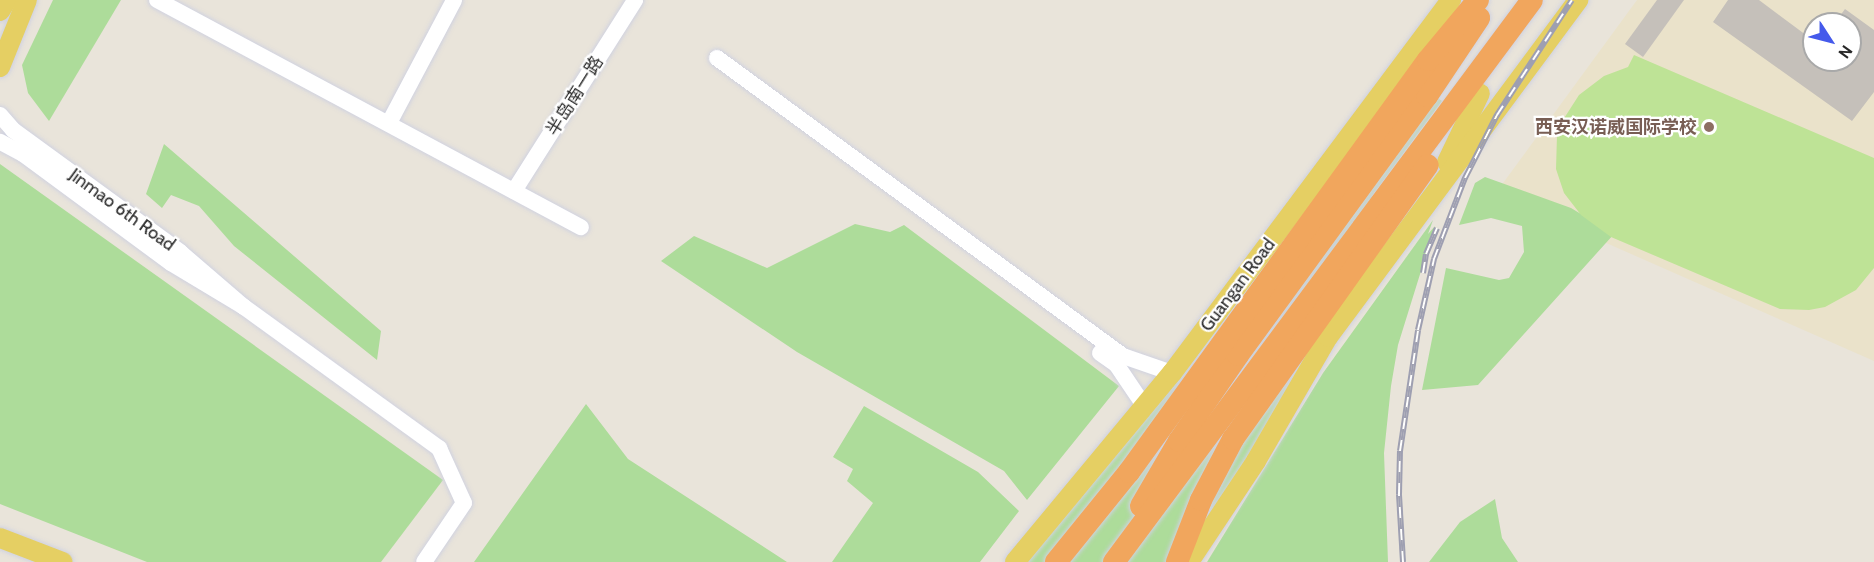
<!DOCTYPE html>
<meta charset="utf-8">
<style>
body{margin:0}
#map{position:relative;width:1874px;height:562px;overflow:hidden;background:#e9e4da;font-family:Cabin,"Noto Sans SC",sans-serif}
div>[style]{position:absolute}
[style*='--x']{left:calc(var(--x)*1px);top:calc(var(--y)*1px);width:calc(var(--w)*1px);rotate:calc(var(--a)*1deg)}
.education>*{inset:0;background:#eae2ca}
.green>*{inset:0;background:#addc9a}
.pitch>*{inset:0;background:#bee396}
.building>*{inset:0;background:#c5c0ba}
.roads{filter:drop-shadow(0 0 2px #d0d2e0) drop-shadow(0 0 2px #d0d2e0)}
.minor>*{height:16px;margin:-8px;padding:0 8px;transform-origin:8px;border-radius:8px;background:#fff}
.major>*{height:20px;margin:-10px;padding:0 10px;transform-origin:10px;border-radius:10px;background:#e5cf63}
.highway>*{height:22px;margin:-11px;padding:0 11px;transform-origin:11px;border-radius:11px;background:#f1a65d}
.rail>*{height:6px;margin-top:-3px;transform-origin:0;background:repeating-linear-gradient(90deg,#fff 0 11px,#9e9fb1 0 22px);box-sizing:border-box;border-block:2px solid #9e9fb1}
.dots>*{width:16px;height:16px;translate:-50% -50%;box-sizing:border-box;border:3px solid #fff;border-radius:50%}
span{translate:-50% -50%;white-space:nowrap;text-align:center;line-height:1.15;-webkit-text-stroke:4.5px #fff;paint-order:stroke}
.street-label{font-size:18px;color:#282828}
.education-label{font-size:18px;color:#785e54;font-weight:700}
.right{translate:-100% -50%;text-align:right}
.north{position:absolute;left:1802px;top:12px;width:60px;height:60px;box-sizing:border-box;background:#fff;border:2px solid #a9a9a9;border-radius:50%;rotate:126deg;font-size:16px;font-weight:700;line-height:24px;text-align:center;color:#282828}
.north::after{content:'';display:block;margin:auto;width:21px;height:27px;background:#455aeb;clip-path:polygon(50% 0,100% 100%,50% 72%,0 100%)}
</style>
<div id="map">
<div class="education">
<div style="clip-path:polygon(evenodd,1637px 0,1874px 0,1874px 361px,1495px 194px,1637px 0,1814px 24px,1850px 24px,1850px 60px,1814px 60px,1814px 24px)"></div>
</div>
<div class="green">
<div style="clip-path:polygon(53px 0,121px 0,49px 121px,28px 93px,22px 65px)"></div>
<div style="clip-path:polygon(1402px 74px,1442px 101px,1372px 196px,1405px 221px,1181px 562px,1024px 562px)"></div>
<div style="clip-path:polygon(164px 144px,381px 331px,377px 360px,234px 246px,199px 206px,171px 195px,162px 208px,146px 194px)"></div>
<div style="clip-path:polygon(0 164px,443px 480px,381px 562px,147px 562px,0 504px)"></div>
<div style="clip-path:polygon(1485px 177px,1571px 208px,1614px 234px,1478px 385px,1422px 390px,1446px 268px,1499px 280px,1509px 278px,1524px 252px,1522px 226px,1491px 218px,1459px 225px,1475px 183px)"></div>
<div style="clip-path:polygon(1433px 220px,1428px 234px,1435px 226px,1398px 345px,1391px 386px,1384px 453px,1388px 562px,1207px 562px,1323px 373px)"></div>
<div style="clip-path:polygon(855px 224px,890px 232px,904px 225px,1119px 386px,1027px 500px,1004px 471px,797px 352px,661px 261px,694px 236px,767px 268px)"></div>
<div style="clip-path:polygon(586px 404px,628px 459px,787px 562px,474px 562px)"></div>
<div style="clip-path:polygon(864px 406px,978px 472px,1019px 511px,980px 562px,832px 562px,873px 503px,847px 481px,853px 469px,833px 457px)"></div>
<div style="clip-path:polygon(1495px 499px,1502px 538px,1518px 562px,1429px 562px,1460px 522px)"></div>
</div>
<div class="pitch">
<div style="clip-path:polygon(1634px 55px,1874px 158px,1874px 268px,1856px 290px,1825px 307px,1809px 310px,1780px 309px,1611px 237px,1581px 215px,1564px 193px,1556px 169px,1557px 135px,1561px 123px,1579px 95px,1604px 76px,1628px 67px)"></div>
</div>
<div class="building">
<div style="clip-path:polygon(1657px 0,1684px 0,1643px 57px,1625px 44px)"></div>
<div style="clip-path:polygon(1728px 0,1759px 0,1814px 41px,1814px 60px,1850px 60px,1850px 24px,1834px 24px,1845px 9px,1874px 30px,1874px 92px,1852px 121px,1713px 22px)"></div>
</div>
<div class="roads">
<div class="minor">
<div style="--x:157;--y:0;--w:481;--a:28.2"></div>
<div style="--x:717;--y:58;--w:504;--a:36.28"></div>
<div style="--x:1123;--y:356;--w:52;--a:19.1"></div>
<div style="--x:0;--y:115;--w:20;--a:49"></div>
<div style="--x:13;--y:130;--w:207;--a:36.1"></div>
<div style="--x:180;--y:252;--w:84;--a:40.7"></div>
<div style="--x:244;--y:307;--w:85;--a:-148.9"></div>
<div style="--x:171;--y:263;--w:184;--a:-143.6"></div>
<div style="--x:23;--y:154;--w:26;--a:-152"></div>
<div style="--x:389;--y:123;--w:139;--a:-62.1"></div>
<div style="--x:514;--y:191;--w:226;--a:-57.6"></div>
<div style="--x:244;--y:307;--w:241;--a:35.9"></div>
<div style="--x:439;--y:448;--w:60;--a:65.6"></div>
<div style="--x:464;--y:503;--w:71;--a:124.1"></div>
<div style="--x:1100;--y:353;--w:19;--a:35"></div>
<div style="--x:1116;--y:364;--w:52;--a:56"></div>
</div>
<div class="major">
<div style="--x:0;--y:11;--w:13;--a:-58"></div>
<div style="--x:0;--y:67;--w:72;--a:-68.1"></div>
<div style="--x:1447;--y:162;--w:76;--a:-64.4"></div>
<div style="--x:0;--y:538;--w:67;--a:20.9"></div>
<div style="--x:1015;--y:562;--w:246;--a:-50.3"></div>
<div style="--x:1172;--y:373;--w:466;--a:-53.2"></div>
<div style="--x:1189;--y:562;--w:121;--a:-56.4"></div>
<div style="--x:1256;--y:461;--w:143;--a:-59.9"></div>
<div style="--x:1328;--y:337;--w:420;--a:-53.4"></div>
</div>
<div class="highway">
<div style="--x:1141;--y:506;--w:75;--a:-59.7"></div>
<div style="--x:1179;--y:441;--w:104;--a:-55.5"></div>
<div style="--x:1238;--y:355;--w:321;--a:-53.9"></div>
<div style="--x:1427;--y:96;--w:94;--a:-56.3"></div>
<div style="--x:1056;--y:562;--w:116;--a:-51"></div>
<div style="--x:1129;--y:472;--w:509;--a:-54.03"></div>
<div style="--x:1428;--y:60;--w:78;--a:-50.2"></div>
<div style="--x:1114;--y:562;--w:700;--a:-53.36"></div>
<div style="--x:1177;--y:562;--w:66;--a:-68.8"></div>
<div style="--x:1201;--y:500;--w:69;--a:-62.3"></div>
<div style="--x:1233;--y:439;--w:336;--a:-54.6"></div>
</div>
</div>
<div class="rail">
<div style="--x:1423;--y:273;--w:19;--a:-81"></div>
<div style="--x:1426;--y:254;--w:28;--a:-67"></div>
<div style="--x:1403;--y:562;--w:68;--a:-93.4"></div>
<div style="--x:1399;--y:494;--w:43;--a:-88.7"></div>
<div style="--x:1400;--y:451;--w:122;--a:-81.5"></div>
<div style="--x:1418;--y:330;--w:73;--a:-77.3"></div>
<div style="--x:1434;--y:259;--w:87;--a:-69.1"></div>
<div style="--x:1465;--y:178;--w:71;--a:-63.1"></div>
<div style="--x:1497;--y:115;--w:137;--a:-56.9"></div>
</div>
<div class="dots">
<div style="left:1709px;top:127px;background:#8d6e63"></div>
</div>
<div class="street-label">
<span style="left:575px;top:96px;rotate:-58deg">半岛南一路</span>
<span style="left:122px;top:210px;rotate:36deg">Jinmao 6th Road</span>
<span style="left:1238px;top:285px;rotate:-53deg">Guangan Road</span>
</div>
<div class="education-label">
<span class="right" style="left:1697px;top:127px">西安汉诺威国际学校</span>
</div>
<div class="north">N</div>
</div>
